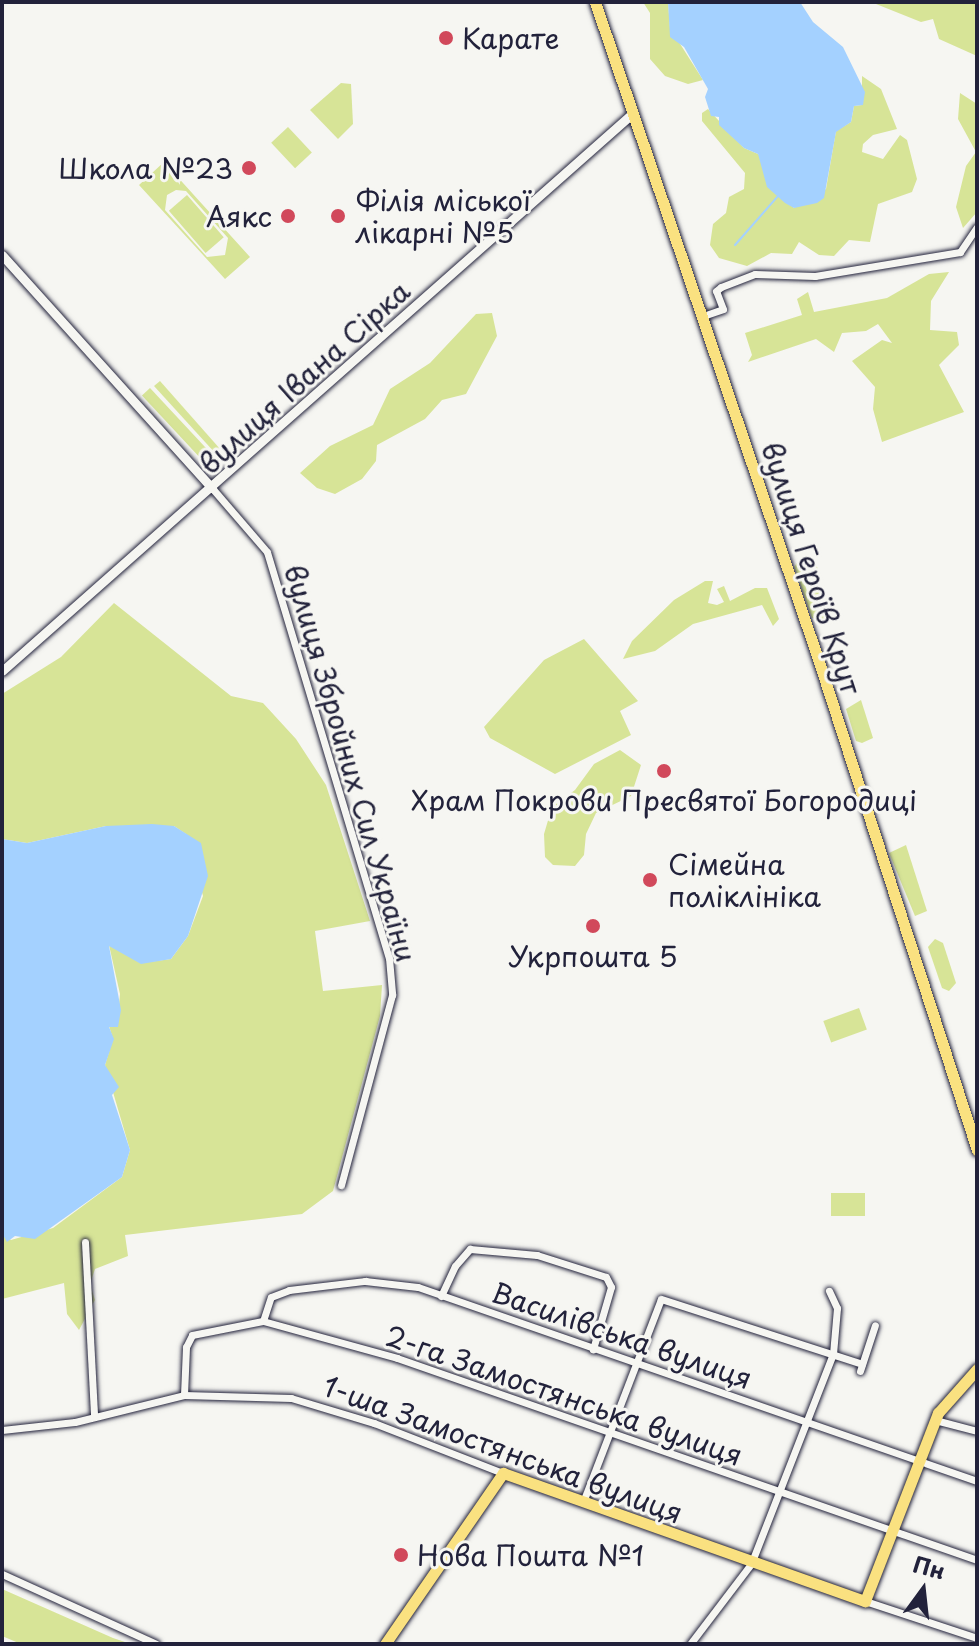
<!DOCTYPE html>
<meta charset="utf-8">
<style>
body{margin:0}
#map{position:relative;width:979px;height:1646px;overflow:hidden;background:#f6f6f2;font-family:"Playpen Sans",sans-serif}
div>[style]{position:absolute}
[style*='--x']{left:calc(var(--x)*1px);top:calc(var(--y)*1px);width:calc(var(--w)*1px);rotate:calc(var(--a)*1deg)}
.green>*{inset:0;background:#d7e497;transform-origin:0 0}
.water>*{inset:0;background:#a4d1ff}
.stream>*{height:2px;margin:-1px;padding:0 1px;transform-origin:1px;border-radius:1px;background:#a4d1ff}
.roads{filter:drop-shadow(0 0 2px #22223b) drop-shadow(0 0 2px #22223b)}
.minor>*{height:7px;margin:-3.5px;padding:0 3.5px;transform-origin:3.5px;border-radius:3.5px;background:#f6f6f2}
.tertiary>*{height:9px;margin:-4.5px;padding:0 4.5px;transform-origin:4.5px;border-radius:4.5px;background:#f6f6f2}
.primary>*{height:11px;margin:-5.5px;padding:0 5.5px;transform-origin:5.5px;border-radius:5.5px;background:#fae180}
.dots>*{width:22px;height:22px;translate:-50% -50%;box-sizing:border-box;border:4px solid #f6f6f2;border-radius:50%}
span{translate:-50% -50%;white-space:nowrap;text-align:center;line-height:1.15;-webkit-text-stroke:6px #f6f6f2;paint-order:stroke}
.poi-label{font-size:28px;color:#22223b}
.left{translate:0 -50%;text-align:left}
.right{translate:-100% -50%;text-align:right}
.street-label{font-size:28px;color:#22223b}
.frame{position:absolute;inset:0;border:4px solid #22223b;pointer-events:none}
.north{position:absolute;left:883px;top:1550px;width:80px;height:80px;-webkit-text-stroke:6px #f6f6f2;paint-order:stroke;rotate:15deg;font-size:22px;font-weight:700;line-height:32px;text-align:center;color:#22223b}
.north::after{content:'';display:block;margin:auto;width:28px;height:36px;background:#22223b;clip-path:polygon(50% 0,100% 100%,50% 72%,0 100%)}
</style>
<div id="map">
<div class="green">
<div style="clip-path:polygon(643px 2px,668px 2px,670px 28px,703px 80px,688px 84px,665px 76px,650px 59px,650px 13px)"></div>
<div style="clip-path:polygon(871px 2px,977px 2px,977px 56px,939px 39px,933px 19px,921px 22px)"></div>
<div style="clip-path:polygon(862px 76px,881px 89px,897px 129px,873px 135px,863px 144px,862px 152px,883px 159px,900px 135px,907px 140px,917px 179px,912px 192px,878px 204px,870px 242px,849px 240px,834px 256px,819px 255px,799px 242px,792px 254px,771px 253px,747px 266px,719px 258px,710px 245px,713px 224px,726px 213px,729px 197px,744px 189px,745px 173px,702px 121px,702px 113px,708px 109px,744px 148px,758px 154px,765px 162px,768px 187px,794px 208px,826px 189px,836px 131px,851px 122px,854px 106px,862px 105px)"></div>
<div style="clip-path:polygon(341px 83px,351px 84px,353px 124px,338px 139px,310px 110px)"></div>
<div style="clip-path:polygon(960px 93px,977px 104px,977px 212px,963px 228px,956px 207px,966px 166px,976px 152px,958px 119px)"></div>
<div style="left:288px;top:127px;width:35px;height:23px;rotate:47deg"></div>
<div style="clip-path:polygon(evenodd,164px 162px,250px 257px,225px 279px,139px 185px,164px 162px,176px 190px,186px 191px,228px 238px,225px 255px,207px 257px,165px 210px,167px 195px,176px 190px)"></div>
<div style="left:187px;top:195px;width:56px;height:24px;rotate:49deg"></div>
<div style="clip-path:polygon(949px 272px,931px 301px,930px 330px,957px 332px,959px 345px,939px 365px,964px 412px,882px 442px,873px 409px,875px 387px,852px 361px,882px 340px,892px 343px,878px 324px,866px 331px,842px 333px,834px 352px,816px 339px,748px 362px,752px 355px,745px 333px,802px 315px,797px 299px,808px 292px,814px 312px,887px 298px,929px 274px)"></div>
<div style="clip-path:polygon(492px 313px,497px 336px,466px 394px,442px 400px,425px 419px,377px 445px,376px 461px,362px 479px,335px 494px,317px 488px,300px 473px,330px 446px,373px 425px,390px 389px,430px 363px,476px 314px)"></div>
<div style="clip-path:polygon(160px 381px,221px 450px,216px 454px,154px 386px)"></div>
<div style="left:150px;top:388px;width:94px;height:11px;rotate:47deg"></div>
<div style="clip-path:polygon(802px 556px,815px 560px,819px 573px,803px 579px,808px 594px,825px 589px,832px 610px,825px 621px,812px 618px,794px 567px)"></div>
<div style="clip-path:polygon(705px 581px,713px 581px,708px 603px,717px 605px,724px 602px,717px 589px,724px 586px,730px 601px,755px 588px,767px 588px,779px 619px,773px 626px,762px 605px,693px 624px,655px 651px,623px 659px,632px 641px,674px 600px)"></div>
<div style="clip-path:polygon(114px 603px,231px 696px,263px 703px,296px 739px,326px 785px,370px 921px,315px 931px,323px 991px,382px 985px,380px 1016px,333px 1191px,302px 1214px,125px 1235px,128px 1256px,95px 1269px,90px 1284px,95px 1300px,79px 1330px,67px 1314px,64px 1283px,2px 1299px,2px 1233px,11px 1240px,53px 1228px,122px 1177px,130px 1150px,105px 1065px,113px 1039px,109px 1026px,117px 1027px,120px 994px,109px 945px,141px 963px,171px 959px,188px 936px,203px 896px,186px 834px,174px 826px,106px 826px,27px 843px,2px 839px,2px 694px,61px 657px)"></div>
<div style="clip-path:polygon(584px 639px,638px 701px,620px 711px,631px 735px,555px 774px,490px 738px,484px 727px,544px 660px)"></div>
<div style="clip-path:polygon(861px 700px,873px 738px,862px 743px,856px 741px,846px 709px)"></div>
<div style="clip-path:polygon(620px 750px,641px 765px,631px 796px,596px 813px,586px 834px,584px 855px,575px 866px,553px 865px,545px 857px,544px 834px,552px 807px,575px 790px,594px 764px)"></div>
<div style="clip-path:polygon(906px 845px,927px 911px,915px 916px,889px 853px)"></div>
<div style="clip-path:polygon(935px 939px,943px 943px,956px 983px,949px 991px,942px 988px,928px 947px)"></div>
<div style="left:859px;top:1008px;width:23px;height:38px;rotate:70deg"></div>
<div style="left:865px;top:1193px;width:23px;height:34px;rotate:90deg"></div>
<div style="clip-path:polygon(2px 1589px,113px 1638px,131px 1644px,21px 1644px,2px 1636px)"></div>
</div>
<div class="water">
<div style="clip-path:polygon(668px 2px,800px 2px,813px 22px,843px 47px,865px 92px,863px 105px,854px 106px,851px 122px,836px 132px,824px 198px,817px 203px,794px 208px,785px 203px,767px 187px,758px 154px,744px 148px,719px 125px,719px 117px,711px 116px,705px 97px,708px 89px,684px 47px,670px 37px)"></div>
<div style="clip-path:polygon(152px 824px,174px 826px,201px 843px,208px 876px,188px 936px,171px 959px,141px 964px,109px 946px,121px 1010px,118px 1027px,109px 1027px,114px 1039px,105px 1065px,119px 1087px,112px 1095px,130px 1150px,122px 1177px,35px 1239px,15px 1236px,7px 1242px,2px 1233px,2px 839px,27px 843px,106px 826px)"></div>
</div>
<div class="stream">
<div style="--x:735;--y:245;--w:67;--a:-48.7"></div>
</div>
<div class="roads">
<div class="minor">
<div style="--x:703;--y:316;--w:21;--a:-19"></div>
<div style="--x:723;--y:309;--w:19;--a:-111"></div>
<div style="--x:716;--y:291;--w:6;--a:-39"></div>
<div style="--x:721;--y:287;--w:36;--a:-21"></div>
<div style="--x:755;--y:274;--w:60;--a:1.9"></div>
<div style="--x:815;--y:276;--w:147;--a:-9.4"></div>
<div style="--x:960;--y:252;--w:30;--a:-56"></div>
<div style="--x:212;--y:488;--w:84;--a:49.3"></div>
<div style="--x:267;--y:552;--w:424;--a:73.3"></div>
<div style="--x:389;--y:958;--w:37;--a:85"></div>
<div style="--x:392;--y:995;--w:197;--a:105"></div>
<div style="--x:85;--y:1242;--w:174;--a:87"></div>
<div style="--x:441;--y:1296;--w:33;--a:-65"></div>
<div style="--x:455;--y:1266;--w:23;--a:-49"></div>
<div style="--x:470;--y:1249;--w:67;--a:5.1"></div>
<div style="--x:537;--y:1255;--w:72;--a:17.7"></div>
<div style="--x:606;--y:1277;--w:11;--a:63"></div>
<div style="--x:611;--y:1287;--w:65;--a:106.2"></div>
<div style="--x:263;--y:1321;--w:25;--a:-72"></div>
<div style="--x:271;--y:1297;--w:19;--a:-21"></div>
<div style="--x:289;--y:1290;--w:77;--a:-6.8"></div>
<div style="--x:365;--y:1281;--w:53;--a:6.5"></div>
<div style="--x:418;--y:1287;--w:592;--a:19.14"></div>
<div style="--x:860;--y:1371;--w:48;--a:-71.9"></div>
<div style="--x:184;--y:1395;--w:48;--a:-87.6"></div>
<div style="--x:186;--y:1347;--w:13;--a:-63"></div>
<div style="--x:192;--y:1335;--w:72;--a:-11.2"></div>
<div style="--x:263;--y:1321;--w:139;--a:15.4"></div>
<div style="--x:397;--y:1358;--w:614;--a:19.2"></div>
<div style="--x:935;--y:1420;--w:43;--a:14.7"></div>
<div style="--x:2;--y:1430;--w:73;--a:-6.3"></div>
<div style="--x:75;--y:1422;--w:112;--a:-13.9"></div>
<div style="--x:184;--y:1395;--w:107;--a:1.6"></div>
<div style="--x:291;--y:1398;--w:87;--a:16.8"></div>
<div style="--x:374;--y:1423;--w:138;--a:21.2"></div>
<div style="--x:583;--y:1502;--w:217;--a:-69"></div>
<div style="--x:661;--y:1299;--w:211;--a:17.9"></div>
<div style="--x:2;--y:1574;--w:169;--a:24.4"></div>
<div style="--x:865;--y:1601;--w:118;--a:18.3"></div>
<div style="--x:690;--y:1644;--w:101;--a:-52.7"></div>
<div style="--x:751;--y:1564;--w:225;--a:-68.7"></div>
<div style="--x:833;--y:1354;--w:46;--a:-85"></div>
<div style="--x:837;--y:1308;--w:19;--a:-115"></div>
</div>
<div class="tertiary">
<div style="--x:2;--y:255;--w:314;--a:48"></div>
<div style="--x:2;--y:671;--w:842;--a:-41.49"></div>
</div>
<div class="primary">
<div style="--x:595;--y:2;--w:697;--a:71.25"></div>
<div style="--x:819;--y:662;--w:513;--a:72.06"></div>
<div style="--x:385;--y:1644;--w:208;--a:-55.4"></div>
<div style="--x:503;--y:1473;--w:384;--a:19.5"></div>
<div style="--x:865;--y:1601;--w:202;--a:-68.8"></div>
<div style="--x:938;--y:1413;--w:59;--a:-48.4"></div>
</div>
</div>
<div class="dots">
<div style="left:446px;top:38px;background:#d1495b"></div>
<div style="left:249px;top:168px;background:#d1495b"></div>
<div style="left:288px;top:216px;background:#d1495b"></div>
<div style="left:338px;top:216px;background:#d1495b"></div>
<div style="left:664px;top:771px;background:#d1495b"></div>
<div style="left:650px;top:880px;background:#d1495b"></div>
<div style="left:593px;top:926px;background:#d1495b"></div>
<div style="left:401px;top:1555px;background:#d1495b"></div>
</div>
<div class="poi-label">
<span class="left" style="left:462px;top:38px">Карате</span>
<span class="right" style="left:233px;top:168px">Школа №23</span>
<span class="left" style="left:356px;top:216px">Філія міської<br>лікарні №5</span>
<span class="right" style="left:272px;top:216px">Аякс</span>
<span style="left:664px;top:800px">Храм Покрови Пресвятої Богородиці</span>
<span class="left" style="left:668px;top:880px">Сімейна<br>поліклініка</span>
<span style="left:593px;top:956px">Укрпошта 5</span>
<span class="left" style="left:417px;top:1555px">Нова Пошта №1</span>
</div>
<div class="street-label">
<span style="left:304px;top:377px;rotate:-42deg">вулиця Івана Сірка</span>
<span style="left:812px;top:568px;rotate:72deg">вулиця Героїв Крут</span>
<span style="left:351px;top:763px;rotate:74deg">вулиця Збройних Сил України</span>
<span style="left:622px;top:1335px;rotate:19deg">Василівська вулиця</span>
<span style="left:564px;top:1395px;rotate:19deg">2-га Замостянська вулиця</span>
<span style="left:503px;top:1449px;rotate:20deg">1-ша Замостянська вулиця</span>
</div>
<div class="frame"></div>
<div class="north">Пн</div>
</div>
